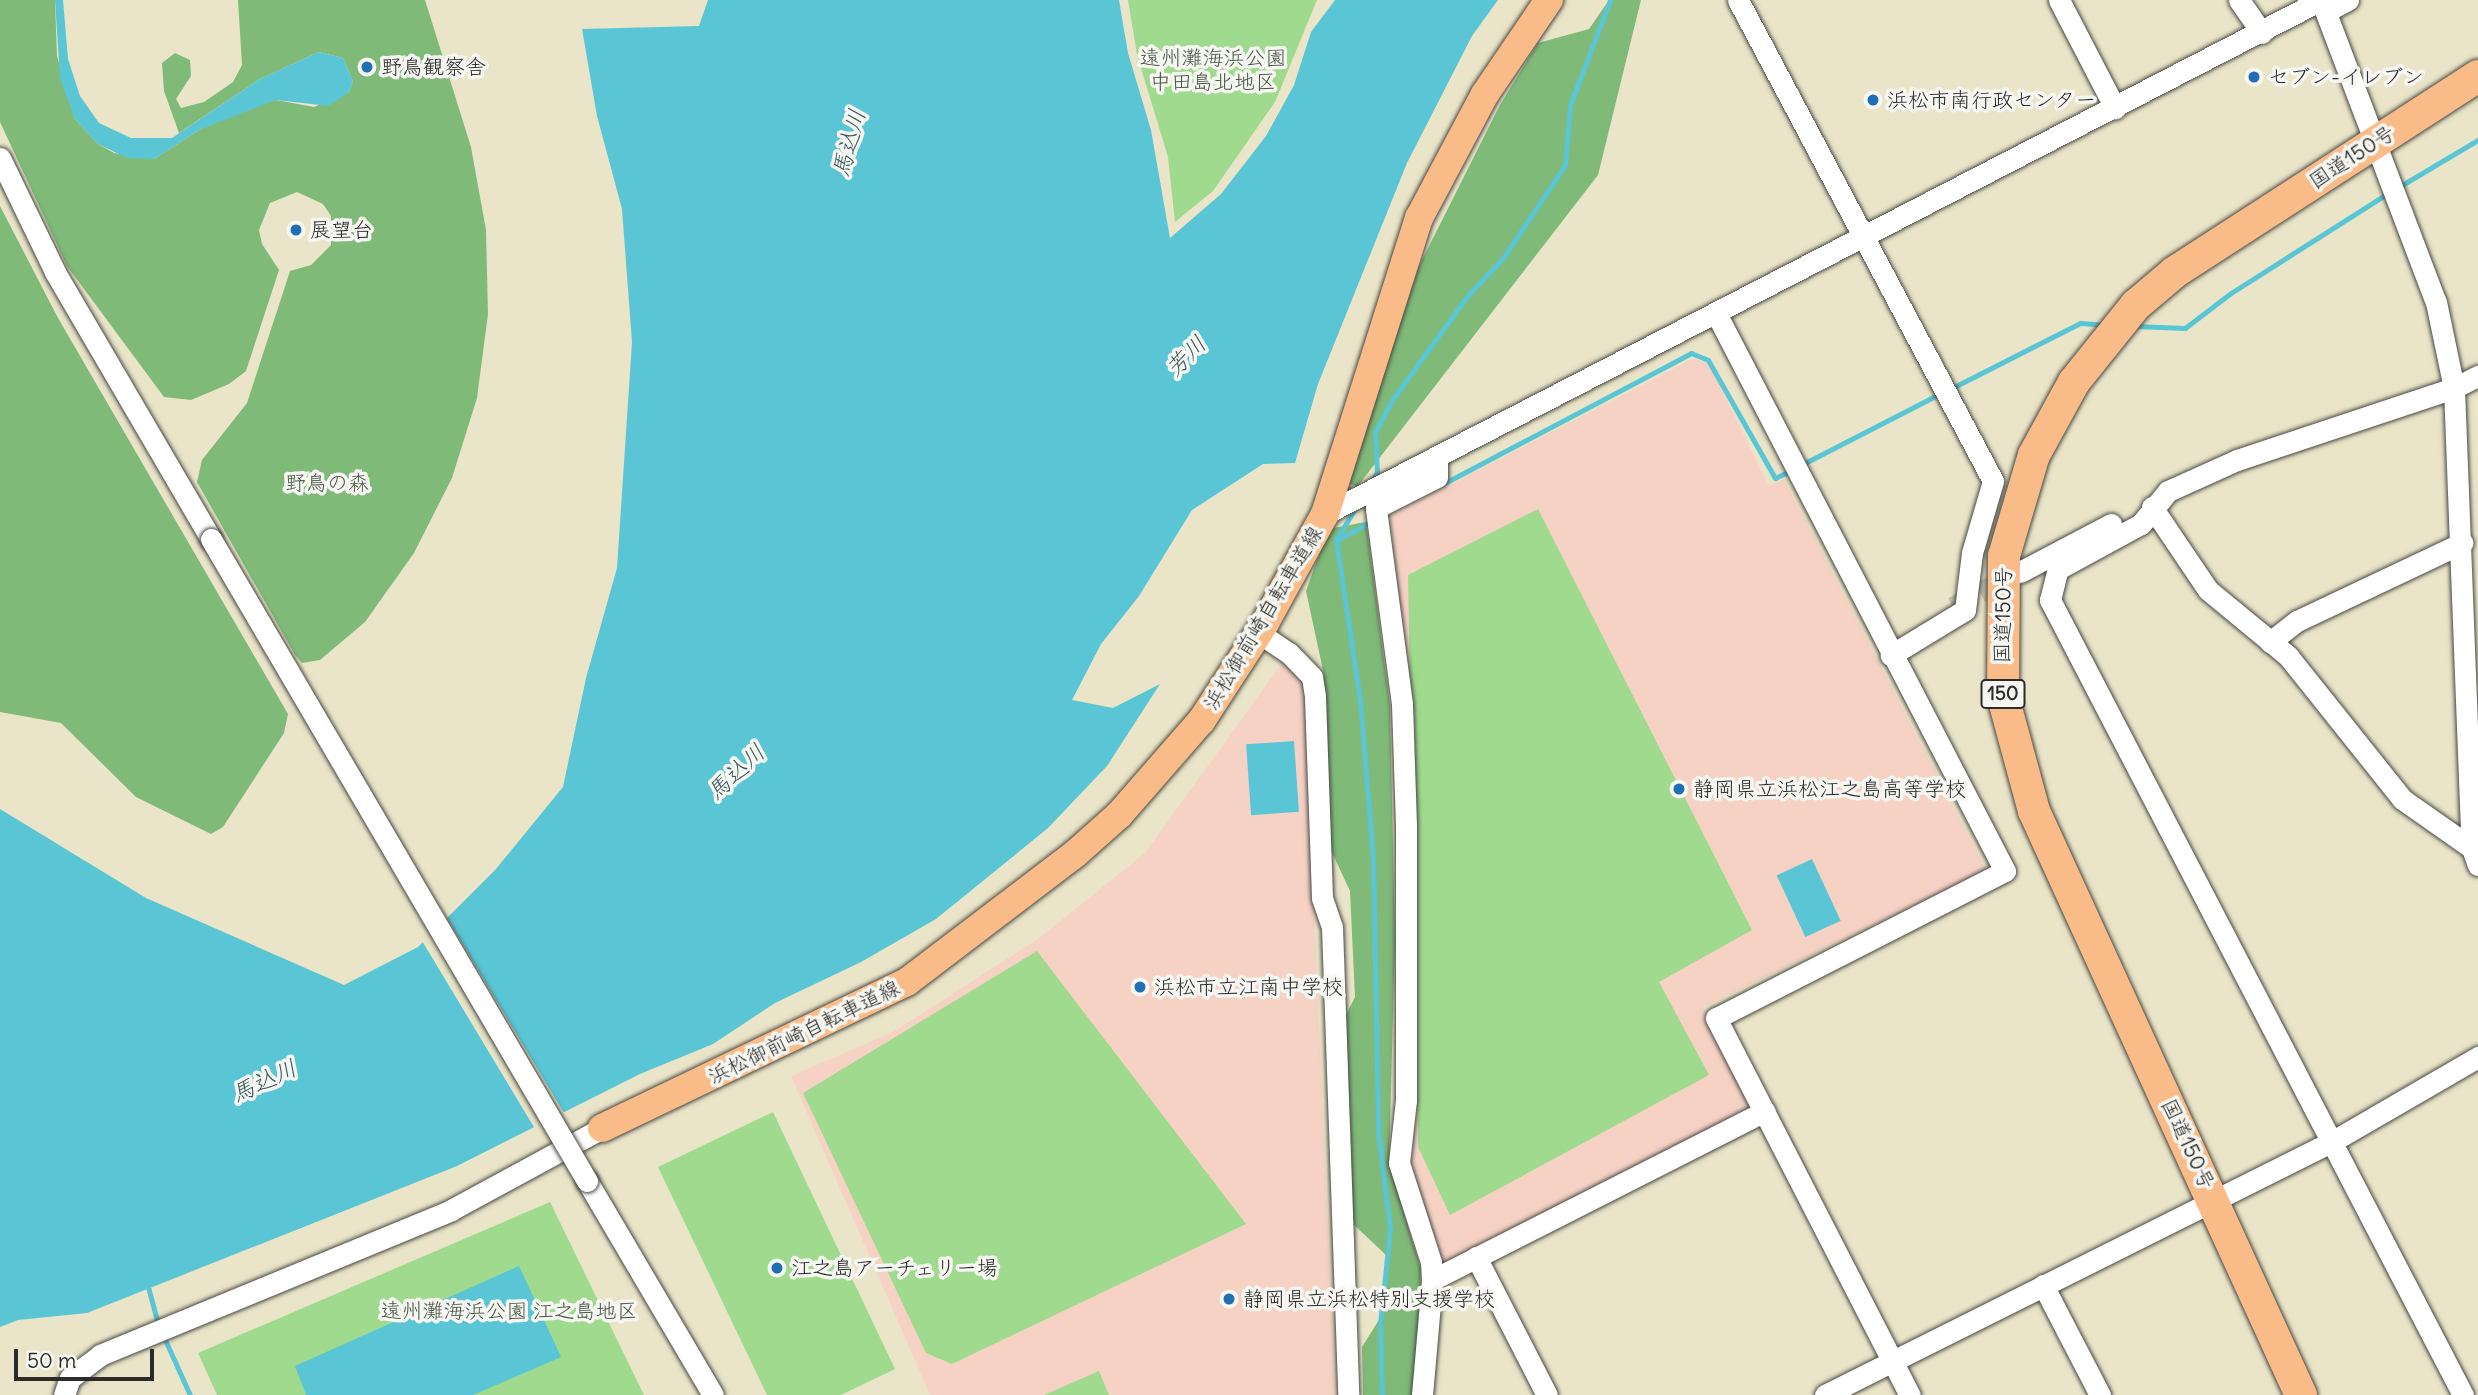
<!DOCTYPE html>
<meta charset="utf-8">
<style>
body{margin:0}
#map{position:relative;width:2478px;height:1395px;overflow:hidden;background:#eae5c8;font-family:Delius,"Klee One",sans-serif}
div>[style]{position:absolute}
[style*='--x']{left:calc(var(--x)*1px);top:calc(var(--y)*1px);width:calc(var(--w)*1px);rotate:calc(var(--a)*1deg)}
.built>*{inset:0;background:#f6d2c5}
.green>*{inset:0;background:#9fda8e}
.forest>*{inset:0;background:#7fba79}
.water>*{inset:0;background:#5ac5d4;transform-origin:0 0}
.pier>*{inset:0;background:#eae5c8;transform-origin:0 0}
.stream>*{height:5px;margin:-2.5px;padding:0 2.5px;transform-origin:2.5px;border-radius:2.5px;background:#5ac5d4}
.minor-tunnel>*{height:21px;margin-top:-10.5px;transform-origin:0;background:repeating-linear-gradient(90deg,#c4c0a9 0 21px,transparent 0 31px)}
.roads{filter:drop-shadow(0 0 2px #484743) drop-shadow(0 0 2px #484743)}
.minor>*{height:21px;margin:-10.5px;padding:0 10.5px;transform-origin:10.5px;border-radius:10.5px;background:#fff}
.major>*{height:28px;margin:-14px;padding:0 14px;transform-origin:14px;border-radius:14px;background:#f9bc89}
.highway>*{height:32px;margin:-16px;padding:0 16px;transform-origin:16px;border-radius:16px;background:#f9bc89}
.bridges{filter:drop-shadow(0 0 2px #484743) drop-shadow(0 0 2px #484743)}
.minor-bridge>*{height:21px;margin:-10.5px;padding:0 10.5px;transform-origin:10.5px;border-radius:10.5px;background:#fff}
.dots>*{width:19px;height:19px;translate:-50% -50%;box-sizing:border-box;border:4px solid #f6f6f2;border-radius:50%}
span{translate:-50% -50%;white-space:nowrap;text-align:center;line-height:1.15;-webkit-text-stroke:7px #f6f6f2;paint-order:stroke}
.shield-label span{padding:2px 5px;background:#f6f6f2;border:2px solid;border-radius:5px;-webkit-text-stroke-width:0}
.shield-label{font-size:19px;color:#2b2b2b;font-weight:700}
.park-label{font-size:21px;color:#485744}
.poi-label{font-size:21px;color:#2b2b2b}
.left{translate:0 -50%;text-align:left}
.street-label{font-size:21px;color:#2b2b2b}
.water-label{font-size:23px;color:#39595e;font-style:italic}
.scale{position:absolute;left:14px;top:1349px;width:140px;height:32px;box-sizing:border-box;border:4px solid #2b2b2b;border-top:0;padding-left:9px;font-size:21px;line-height:24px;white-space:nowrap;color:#2b2b2b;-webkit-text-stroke:5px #f6f6f2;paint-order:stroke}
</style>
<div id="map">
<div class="built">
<div style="clip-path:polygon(1694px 358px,1709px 364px,1769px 486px,1784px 479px,1986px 870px,1703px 1007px,1753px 1107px,1443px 1264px,1409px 1158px,1411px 709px,1390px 516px)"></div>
<div style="clip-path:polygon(1282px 663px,1304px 677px,1335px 1395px,930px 1395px,791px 1076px,893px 1032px,1038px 939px,1145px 853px)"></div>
</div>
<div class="green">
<div style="clip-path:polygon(1128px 0,1317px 0,1275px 102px,1213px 191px,1175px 222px,1168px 157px,1137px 55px)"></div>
<div style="clip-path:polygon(1538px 509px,1752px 930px,1659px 982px,1709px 1075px,1450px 1215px,1418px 1147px,1408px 575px)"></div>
<div style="clip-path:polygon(1037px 951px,1246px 1224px,952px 1364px,926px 1353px,803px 1093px)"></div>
<div style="clip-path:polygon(773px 1112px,895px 1369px,841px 1395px,767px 1395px,658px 1167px)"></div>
<div style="clip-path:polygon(550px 1202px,644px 1395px,217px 1395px,198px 1353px)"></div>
<div style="clip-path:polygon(1099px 1371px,1109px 1395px,1044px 1395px)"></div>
</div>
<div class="forest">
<div style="clip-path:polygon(0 0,55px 0,57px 56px,75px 119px,98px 144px,114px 153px,154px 159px,199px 130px,248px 107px,276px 100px,314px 107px,349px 92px,353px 81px,343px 58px,319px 52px,260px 79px,179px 133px,164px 91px,162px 63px,175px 53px,190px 60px,191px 76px,176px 99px,181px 108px,204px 102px,233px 82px,242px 65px,238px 0,425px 0,471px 147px,486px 230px,488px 314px,477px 398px,452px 478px,414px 553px,365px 622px,320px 660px,302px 663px,295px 655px,197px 482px,202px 460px,247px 403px,290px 271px,311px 265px,331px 245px,331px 216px,323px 204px,297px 192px,270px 203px,259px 230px,262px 244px,279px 270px,246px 371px,229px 384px,191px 400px,164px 397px,67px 266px,0 122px)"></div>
<div style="clip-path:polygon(1609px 0,1641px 0,1598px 175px,1357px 487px,1344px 481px,1418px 268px,1500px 105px,1538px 43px,1589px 29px)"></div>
<div style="clip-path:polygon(0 206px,58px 318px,288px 714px,284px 733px,223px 827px,211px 834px,136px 797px,61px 723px,0 712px)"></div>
<div style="clip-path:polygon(1366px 522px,1390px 706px,1395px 939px,1389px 1164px,1421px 1270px,1415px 1395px,1363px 1395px,1362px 1347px,1387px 1307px,1386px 1255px,1352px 1223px,1346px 1015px,1355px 997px,1350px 891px,1328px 844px,1324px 675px,1306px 591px,1328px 529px)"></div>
</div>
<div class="water">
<div style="clip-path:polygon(55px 0,63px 0,68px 59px,80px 96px,99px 123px,131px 138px,172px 138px,260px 79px,319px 52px,343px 58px,353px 81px,349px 92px,329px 106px,276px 100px,199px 130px,154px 159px,127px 158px,98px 144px,75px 119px,60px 78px)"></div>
<div style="clip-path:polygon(708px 0,1119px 0,1128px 53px,1151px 130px,1170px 238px,1221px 194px,1266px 136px,1294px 85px,1311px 32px,1335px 0,1498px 0,1472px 36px,1407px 163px,1318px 384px,1295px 463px,1263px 464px,1192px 510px,1139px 596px,1101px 644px,1072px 700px,1113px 708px,1160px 684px,1107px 766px,1048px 828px,936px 919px,861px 962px,775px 1003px,713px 1044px,640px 1074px,457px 1166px,87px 1313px,18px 1320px,0 1327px,0 809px,146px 898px,344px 985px,418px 947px,496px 869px,563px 787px,586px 678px,617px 568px,632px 342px,622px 209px,597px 116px,582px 29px,699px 26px)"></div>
<div style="left:1294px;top:741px;width:71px;height:48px;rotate:86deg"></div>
<div style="left:1812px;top:859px;width:68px;height:39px;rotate:65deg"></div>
<div style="clip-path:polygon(519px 1266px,561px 1357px,473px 1395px,306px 1395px,295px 1366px)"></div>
</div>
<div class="pier">
<div style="left:445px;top:915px;width:234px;height:33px;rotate:59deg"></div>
</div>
<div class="stream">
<div style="--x:2397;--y:188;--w:94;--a:-30.7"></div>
<div style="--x:2134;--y:326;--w:51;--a:2.2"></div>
<div style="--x:2185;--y:328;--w:58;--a:-37.3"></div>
<div style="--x:2231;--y:293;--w:186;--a:-32.5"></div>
<div style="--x:1950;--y:389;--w:146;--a:-26.9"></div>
<div style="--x:2080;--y:323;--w:27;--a:4"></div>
<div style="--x:1801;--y:465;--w:157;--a:-27.2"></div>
<div style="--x:1371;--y:482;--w:12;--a:-59"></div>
<div style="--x:1377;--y:472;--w:40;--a:-92.9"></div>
<div style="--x:1375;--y:432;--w:36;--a:-62"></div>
<div style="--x:1392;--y:400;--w:130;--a:-54.1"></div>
<div style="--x:1468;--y:295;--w:51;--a:-46.6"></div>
<div style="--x:1503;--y:258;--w:112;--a:-56.3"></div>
<div style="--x:1565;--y:165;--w:60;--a:-85.2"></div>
<div style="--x:1570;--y:105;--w:112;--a:-69.1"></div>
<div style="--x:1441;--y:485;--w:283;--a:-27.8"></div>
<div style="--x:1691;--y:353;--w:18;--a:22"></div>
<div style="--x:1708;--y:360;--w:136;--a:60.4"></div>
<div style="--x:1775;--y:478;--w:19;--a:-25"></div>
<div style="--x:1357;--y:505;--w:41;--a:121"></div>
<div style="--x:1336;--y:540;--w:163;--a:81.5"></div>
<div style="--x:1360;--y:701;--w:159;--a:85.3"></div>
<div style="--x:1373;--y:859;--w:272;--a:88.9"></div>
<div style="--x:1378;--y:1131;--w:99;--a:83"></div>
<div style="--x:1390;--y:1229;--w:96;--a:96"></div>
<div style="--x:1380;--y:1324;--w:71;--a:88.4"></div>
<div style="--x:1339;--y:539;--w:39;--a:-29"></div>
<div style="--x:147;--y:1283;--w:42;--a:75"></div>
<div style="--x:162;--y:1333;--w:68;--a:65.7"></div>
</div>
<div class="minor-tunnel">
<div style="--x:1953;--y:607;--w:68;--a:-28.1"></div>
</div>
<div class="roads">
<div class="minor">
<div style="--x:1738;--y:0;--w:544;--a:62.07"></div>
<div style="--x:1993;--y:481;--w:75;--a:106.3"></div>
<div style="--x:1972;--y:553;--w:57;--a:97"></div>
<div style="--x:1965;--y:610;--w:87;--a:148.7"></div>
<div style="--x:2059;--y:0;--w:122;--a:62.6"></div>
<div style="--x:2239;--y:0;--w:40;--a:55.1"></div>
<div style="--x:2321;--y:0;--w:323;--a:69.2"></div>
<div style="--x:2436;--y:302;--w:88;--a:78.2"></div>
<div style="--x:2454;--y:388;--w:460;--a:87.8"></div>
<div style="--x:2472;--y:848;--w:18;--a:71"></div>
<div style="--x:2327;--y:11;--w:24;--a:-28"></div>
<div style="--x:0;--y:158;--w:127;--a:64.2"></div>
<div style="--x:55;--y:272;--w:309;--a:59.7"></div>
<div style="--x:1717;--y:315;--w:626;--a:62.62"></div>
<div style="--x:2005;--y:871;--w:324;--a:153"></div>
<div style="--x:1716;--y:1018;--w:424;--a:62.8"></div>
<div style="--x:2152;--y:507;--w:100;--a:56"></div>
<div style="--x:2208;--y:590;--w:104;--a:39.5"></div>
<div style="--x:2288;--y:656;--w:183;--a:51.4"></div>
<div style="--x:2402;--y:799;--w:85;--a:35"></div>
<div style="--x:1325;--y:514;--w:1121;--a:-27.3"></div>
<div style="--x:2020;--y:572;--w:103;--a:-27.8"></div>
<div style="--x:1259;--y:633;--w:36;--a:34"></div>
<div style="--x:1289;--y:653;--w:33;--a:46"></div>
<div style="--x:1312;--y:677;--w:20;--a:81"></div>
<div style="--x:1315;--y:697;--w:201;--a:88"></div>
<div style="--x:1322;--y:898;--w:31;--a:71"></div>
<div style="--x:1332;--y:927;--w:468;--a:88"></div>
<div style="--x:2270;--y:642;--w:34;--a:-38"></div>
<div style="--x:2297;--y:621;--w:183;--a:-25.3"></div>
<div style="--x:587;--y:1181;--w:248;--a:59.5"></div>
<div style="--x:1476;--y:1257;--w:155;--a:62.8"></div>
<div style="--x:1432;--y:1280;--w:18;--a:-93"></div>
<div style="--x:1431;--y:1262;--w:104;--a:-107.9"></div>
<div style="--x:1399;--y:1163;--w:63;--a:-83.7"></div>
<div style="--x:1406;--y:1100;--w:275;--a:-90"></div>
<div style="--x:1406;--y:825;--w:121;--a:-91.9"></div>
<div style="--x:1402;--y:704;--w:198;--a:-97.6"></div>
<div style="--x:1376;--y:508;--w:68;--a:-26.9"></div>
<div style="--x:1437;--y:477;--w:20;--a:-90"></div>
<div style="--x:2043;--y:1285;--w:124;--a:62.6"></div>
<div style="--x:64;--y:1395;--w:18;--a:-71"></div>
<div style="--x:70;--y:1378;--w:38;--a:-37"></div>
<div style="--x:100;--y:1355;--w:380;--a:-22.4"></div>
<div style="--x:451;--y:1210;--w:172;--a:-28.5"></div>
<div style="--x:1422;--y:1395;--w:115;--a:-85"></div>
<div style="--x:1432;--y:1280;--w:373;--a:-26.9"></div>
<div style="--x:1825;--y:1395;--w:568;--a:-26.57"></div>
<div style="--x:2333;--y:1141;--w:168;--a:-30.1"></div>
<div style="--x:2463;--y:1395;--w:896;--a:-117.45"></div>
<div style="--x:2050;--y:600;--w:32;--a:-76"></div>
<div style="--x:2058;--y:569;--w:94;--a:-28.5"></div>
<div style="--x:2141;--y:524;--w:43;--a:-50.7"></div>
<div style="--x:2168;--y:491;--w:76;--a:-24.2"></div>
<div style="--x:2237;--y:460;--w:229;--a:-18.4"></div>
<div style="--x:2454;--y:388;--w:27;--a:-27"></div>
</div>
<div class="major">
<div style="--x:602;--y:1128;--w:338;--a:-25.6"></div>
<div style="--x:907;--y:982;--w:211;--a:-37.3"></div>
<div style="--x:1075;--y:854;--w:59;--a:-41.6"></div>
<div style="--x:1119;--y:815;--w:126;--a:-48.9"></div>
<div style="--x:1202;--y:720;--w:116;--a:-57"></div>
<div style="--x:1265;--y:623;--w:124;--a:-61.2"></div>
<div style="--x:1325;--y:514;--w:311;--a:-72.4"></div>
<div style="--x:1419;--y:218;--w:140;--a:-62"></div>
<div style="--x:1485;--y:94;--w:114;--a:-55.8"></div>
</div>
<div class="highway">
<div style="--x:2301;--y:1395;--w:642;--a:-114.57"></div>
<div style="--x:2034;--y:811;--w:118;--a:-105.2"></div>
<div style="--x:2003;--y:697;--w:141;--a:-89.6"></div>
<div style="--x:2004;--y:556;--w:105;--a:-73.5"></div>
<div style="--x:2034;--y:455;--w:83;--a:-61.3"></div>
<div style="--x:2074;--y:382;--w:99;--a:-51.2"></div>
<div style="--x:2136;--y:305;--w:51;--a:-40.2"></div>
<div style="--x:2175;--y:272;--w:361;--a:-32.9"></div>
</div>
</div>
<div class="bridges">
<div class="minor-bridge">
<div style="--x:211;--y:539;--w:744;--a:59.64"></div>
</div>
</div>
<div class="dots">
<div style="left:367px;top:67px;background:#1f6fb2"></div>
<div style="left:2254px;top:77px;background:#1f6fb2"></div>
<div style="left:1873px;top:100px;background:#1f6fb2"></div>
<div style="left:296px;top:230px;background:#1f6fb2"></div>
<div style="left:1679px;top:789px;background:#1f6fb2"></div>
<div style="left:1140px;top:987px;background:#1f6fb2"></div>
<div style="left:777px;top:1268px;background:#1f6fb2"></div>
<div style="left:1229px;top:1299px;background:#1f6fb2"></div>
</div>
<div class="shield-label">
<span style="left:2003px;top:694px">150</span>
</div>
<div class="park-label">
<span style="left:1213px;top:70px">遠州灘海浜公園<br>中田島北地区</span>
<span style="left:327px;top:483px">野鳥の森</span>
<span style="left:509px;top:1311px">遠州灘海浜公園 江之島地区</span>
</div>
<div class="poi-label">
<span class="left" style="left:381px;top:67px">野鳥観察舎</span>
<span class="left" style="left:2268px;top:77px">セブン-イレブン</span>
<span class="left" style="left:1887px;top:100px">浜松市南行政センター</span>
<span class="left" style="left:310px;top:230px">展望台</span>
<span class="left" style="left:1693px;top:789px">静岡県立浜松江之島高等学校</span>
<span class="left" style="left:1154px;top:987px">浜松市立江南中学校</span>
<span class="left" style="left:791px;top:1268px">江之島アーチェリー場</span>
<span class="left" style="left:1243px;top:1299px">静岡県立浜松特別支援学校</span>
</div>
<div class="street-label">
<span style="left:2352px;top:157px;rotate:-33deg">国道150号</span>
<span style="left:2003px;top:615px;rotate:-89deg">国道150号</span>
<span style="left:1263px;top:618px;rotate:-59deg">浜松御前崎自転車道線</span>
<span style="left:804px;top:1032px;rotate:-26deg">浜松御前崎自転車道線</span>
<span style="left:2188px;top:1144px;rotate:65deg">国道150号</span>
</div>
<div class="water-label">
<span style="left:849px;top:143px;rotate:-75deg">馬込川</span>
<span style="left:1186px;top:356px;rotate:-45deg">芳川</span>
<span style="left:736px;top:772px;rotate:-43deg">馬込川</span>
<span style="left:264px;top:1081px;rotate:-25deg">馬込川</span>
</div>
<div class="scale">50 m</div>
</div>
